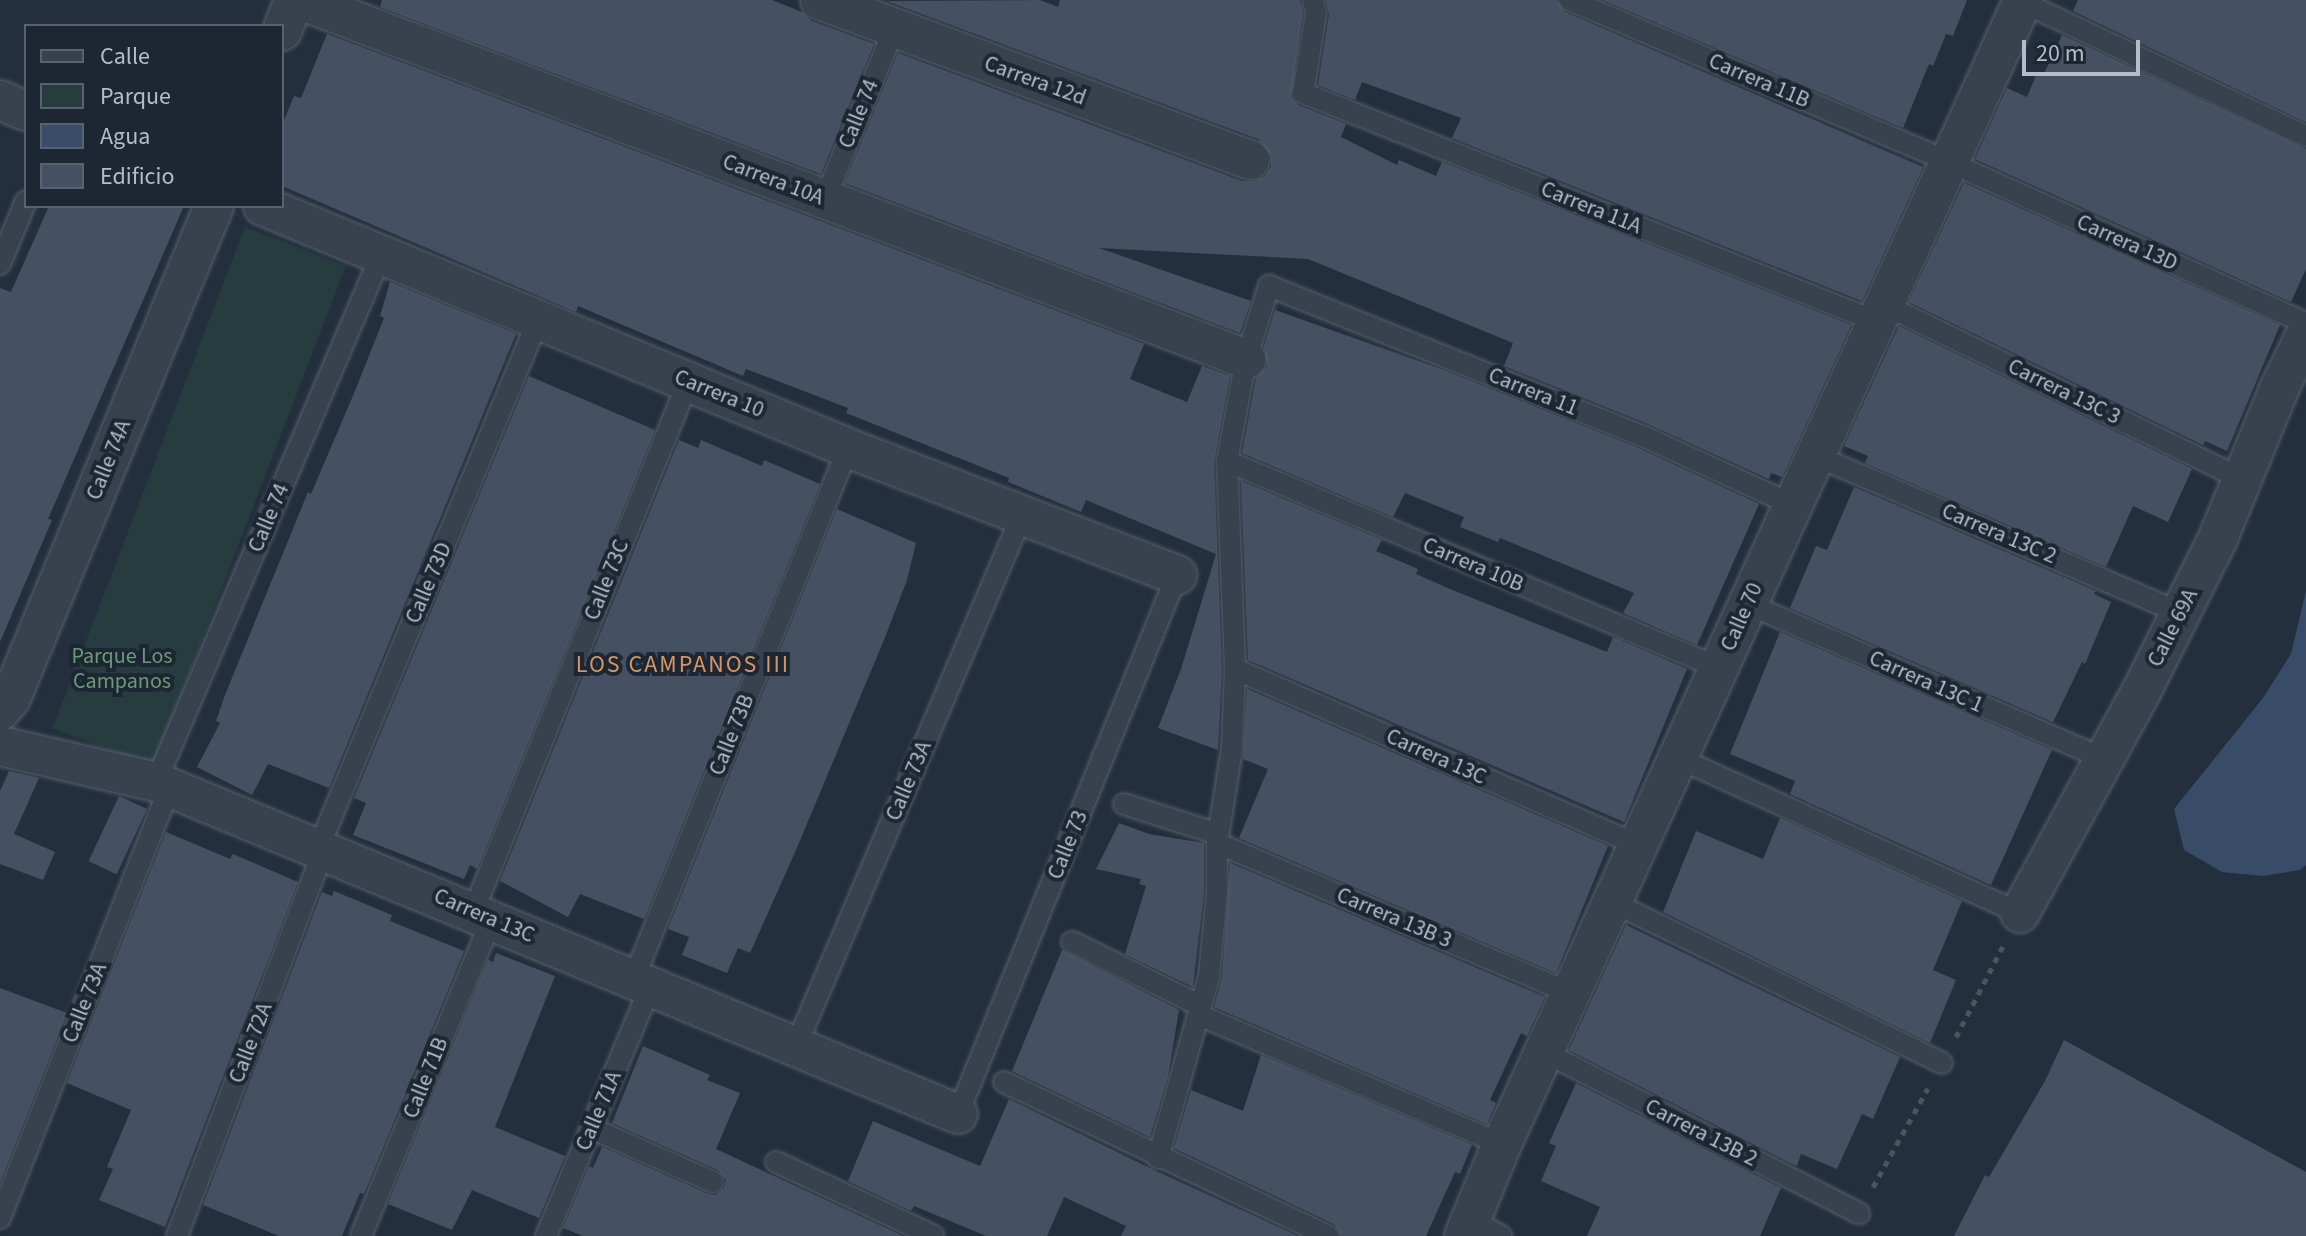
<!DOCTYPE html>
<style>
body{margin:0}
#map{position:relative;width:2306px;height:1236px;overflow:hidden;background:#242f3e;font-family:"Source Sans 3",sans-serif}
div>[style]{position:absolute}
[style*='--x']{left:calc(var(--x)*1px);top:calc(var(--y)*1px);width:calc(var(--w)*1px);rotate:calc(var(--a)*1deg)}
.green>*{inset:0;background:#263c3f;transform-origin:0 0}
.water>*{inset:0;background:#394c67}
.building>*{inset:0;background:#455162;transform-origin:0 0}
.path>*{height:5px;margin-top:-2.5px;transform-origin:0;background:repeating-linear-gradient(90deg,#44595c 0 6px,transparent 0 12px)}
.roads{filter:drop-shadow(0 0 2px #565f6c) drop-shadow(0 0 2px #565f6c)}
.service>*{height:20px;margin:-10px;padding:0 10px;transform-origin:10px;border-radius:10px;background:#38414e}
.minor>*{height:38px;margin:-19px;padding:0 19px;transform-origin:19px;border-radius:19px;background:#38414e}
span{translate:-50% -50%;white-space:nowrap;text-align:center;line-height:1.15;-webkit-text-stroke:8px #1d2633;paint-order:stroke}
.street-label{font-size:22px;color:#b4bcc9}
.park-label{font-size:22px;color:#6b9a76}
.neighbourhood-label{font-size:24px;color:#d59563;letter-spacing:2px}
.legend{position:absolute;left:24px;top:24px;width:260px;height:184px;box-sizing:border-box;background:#1d2633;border:2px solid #59626f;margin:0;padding:10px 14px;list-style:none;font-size:24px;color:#b4bcc9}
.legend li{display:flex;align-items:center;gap:16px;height:40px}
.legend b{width:40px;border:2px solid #59626f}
.scale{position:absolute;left:2022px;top:40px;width:118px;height:36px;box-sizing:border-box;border:4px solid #b4bcc9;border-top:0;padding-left:10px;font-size:24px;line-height:28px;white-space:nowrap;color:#b4bcc9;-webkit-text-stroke:6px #1d2633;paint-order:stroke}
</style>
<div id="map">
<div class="green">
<div style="left:245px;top:227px;width:108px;height:537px;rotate:21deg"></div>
</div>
<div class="water">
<div style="clip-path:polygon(2306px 591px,2306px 865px,2300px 870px,2263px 876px,2222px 872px,2184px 850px,2174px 809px,2263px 698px,2291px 654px)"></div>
</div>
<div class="building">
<div style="clip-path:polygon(382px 0,772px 0,802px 12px,812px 21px,874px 44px,821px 174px,380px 7px)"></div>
<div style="clip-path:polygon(1040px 0,1058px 7px,1060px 0,1300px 0,1303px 13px,1291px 97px,1298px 105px,1346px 124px,1341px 137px,1397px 165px,1399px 160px,1436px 176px,1442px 162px,1851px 325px,1782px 477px,1771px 473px,1769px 479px,1648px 424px,1504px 366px,1513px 343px,1308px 259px,1099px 248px,1251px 301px,1240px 333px,845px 183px,898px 53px,1242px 181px,1254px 181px,1265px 176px,1271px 167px,1271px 156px,1258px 139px,887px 1px)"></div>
<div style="clip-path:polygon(1326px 0,1557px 0,1565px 12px,1923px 167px,1862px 301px,1452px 138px,1461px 118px,1362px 82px,1355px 100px,1318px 85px,1329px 15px)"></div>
<div style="clip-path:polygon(1603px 0,1967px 0,1953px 36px,1946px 34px,1933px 66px,1929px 64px,1903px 128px)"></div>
<div style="clip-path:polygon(2078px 0,2306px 0,2306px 122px,2073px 11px)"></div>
<div style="clip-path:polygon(327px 34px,1144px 344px,1130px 379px,1187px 402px,1202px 366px,1230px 376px,1214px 462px,1222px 669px,1218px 750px,1158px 728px,1181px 669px,1216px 554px,1086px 500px,1081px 512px,1008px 482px,1009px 478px,846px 413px,848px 408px,746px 369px,743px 376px,578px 306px,576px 312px,282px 186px,282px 125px,294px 96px,301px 98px)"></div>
<div style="clip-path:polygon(2062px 35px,2306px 149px,2306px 269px,2291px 302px,1975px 159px,2007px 88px,2027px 97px,2037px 73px,2043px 76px)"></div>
<div style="clip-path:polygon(1964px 183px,2280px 325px,2227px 451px,2205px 441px,2203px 445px,1909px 302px)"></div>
<div style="clip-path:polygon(49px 206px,184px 206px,48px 519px,52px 520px,0 642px,0 288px,11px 292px)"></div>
<div style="clip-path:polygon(390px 282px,516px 334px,329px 788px,268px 764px,252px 795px,197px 767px,220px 723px,216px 721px,225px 695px,308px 492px,311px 494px,355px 391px,384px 318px,380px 316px)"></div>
<div style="clip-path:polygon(1275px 310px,1444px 370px,1638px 448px,1759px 504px,1697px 645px,1623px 613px,1634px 593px,1500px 538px,1498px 542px,1460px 527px,1464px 517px,1405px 493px,1393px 517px,1242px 453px,1256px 378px,1267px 366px,1264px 346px)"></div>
<div style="clip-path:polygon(1899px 326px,2192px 469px,2168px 522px,2133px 506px,2106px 567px,1865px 463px,1868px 456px,1844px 446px)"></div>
<div style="clip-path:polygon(529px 376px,655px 430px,477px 869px,470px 865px,464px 879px,353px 835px,366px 803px,354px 798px)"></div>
<div style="clip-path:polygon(679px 440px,698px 448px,701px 440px,762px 466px,764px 460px,820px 484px,644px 919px,580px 894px,568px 917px,500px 881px)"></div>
<div style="clip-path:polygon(1241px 481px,1382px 540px,1376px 551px,1418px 569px,1416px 574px,1450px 589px,1607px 652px,1613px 637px,1687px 669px,1624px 822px,1248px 660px)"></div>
<div style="clip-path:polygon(1854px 487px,2096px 591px,2094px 594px,2111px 602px,2085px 664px,2082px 662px,2053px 722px,1790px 608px,1816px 546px,1827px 550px)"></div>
<div style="clip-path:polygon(837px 509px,916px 543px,907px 580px,884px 640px,796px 850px,750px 953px,738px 948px,727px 973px,682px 955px,689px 937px,668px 929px)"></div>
<div style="clip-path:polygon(1780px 632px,2052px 750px,1991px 885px,1790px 794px,1795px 781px,1730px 754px)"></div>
<div style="clip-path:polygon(1247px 689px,1608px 846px,1556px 973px,1239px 838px,1268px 769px,1243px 759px)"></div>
<div style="clip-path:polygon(9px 771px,39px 778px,14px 834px,55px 852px,43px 880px,0 864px,0 791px)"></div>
<div style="left:119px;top:796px;width:31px;height:72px;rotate:25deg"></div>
<div style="clip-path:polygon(1780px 818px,1962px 901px,1933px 970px,1956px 980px,1930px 1043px,1663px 912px,1696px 831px,1763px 859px)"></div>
<div style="clip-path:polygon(1119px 823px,1149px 834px,1204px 843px,1204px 892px,1193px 987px,1125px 954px,1146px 886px,1139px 884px,1141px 879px,1096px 869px)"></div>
<div style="clip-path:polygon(166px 832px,230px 859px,233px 854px,298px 882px,165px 1227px,99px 1200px,113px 1169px,107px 1167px,131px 1110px,67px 1083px)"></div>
<div style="clip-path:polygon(1230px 863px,1545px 997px,1527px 1036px,1521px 1033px,1490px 1100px,1496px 1103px,1487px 1124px,1214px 1007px,1222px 978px)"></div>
<div style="clip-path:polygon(334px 891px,392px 915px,390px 921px,464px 951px,364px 1194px,360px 1193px,342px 1236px,279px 1236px,203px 1205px,322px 892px,332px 896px)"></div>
<div style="clip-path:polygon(1626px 925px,1900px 1057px,1873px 1119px,1862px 1114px,1837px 1169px,1801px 1154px,1797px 1166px,1792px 1164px,1569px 1050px)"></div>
<div style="clip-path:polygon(1062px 950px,1179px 1010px,1168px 1076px,1150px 1137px,1012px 1071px)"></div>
<div style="clip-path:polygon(496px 953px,555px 976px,495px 1127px,565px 1156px,539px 1218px,472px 1190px,452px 1230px,388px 1204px,488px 960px,493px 962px)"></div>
<div style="clip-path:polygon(0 988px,67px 1013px,0 1183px)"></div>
<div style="clip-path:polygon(2064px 1040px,2306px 1172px,2306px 1236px,1954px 1236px,1985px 1175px,1989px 1177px,2045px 1081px)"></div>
<div style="clip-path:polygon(643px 1046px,710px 1075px,707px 1080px,740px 1093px,716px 1149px,903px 1236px,583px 1236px,563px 1228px,589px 1166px,593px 1168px,602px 1147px,708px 1194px,715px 1195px,724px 1188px,726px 1180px,718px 1170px,612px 1123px)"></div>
<div style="clip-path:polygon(1261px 1055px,1472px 1145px,1460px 1174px,1455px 1172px,1426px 1236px,1341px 1236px,1334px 1224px,1174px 1148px,1191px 1090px,1243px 1111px)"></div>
<div style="clip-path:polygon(1576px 1083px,1781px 1188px,1760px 1236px,1587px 1236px,1600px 1207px,1541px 1181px,1556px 1146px,1549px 1143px)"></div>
<div style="clip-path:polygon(1009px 1099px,1154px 1170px,1298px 1236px,1121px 1236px,1126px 1226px,1064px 1197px,1047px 1236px,986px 1236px,914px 1206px,911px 1211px,848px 1181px,873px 1121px,980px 1166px)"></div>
</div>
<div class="path">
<div style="--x:1956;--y:1037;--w:102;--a:-62.7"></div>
<div style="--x:1873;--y:1187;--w:113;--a:-60.9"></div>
</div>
<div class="roads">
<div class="service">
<div style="--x:1313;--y:0;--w:13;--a:77"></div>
<div style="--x:1316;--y:13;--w:81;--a:99.2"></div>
<div style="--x:1303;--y:93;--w:619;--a:21.72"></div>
<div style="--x:1570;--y:0;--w:412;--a:23.1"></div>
<div style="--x:1949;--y:162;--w:392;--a:24.3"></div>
<div style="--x:2018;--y:0;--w:318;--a:25.3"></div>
<div style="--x:825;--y:199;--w:183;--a:-67.9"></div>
<div style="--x:0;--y:264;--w:68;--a:-67.6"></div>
<div style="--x:1885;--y:305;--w:397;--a:26"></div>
<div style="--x:1816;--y:456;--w:397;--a:23.3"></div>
<div style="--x:1227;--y:461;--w:534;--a:22.82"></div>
<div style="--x:1748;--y:604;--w:389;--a:23.5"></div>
<div style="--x:1235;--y:669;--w:440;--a:23.6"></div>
<div style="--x:1678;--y:758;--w:375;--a:24.4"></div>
<div style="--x:156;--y:782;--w:575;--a:-66.87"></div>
<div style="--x:1124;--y:804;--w:99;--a:17.7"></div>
<div style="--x:1217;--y:843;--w:386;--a:23"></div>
<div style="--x:319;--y:847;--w:573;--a:-67.42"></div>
<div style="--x:1612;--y:902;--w:367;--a:26"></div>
<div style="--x:473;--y:912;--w:572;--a:-67.92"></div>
<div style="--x:1072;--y:942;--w:144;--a:26.4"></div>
<div style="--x:634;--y:978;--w:572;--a:-68.01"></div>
<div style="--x:1199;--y:1015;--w:329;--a:23.1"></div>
<div style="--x:796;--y:1046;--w:577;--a:-66.94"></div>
<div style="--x:1544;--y:1052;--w:354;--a:27.1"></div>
<div style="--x:1004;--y:1082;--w:359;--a:25.4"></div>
<div style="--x:958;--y:1114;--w:582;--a:-67.89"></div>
<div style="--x:591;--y:1128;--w:133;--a:23.9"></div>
<div style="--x:1158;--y:1158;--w:188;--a:-74.3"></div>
<div style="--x:1209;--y:977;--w:84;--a:-84.6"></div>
<div style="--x:1217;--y:893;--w:50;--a:-90"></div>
<div style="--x:1217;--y:843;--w:96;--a:-81"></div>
<div style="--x:1232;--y:748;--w:79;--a:-87.8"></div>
<div style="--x:1235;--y:669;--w:208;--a:-92.2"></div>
<div style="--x:1227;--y:461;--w:104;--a:-79.4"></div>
<div style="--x:1246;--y:359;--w:77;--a:-72.5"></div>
<div style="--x:1269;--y:286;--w:403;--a:21.9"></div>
<div style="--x:1643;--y:436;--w:165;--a:24.7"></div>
<div style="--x:776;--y:1162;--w:174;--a:25.1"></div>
<div style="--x:0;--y:1218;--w:463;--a:-68.5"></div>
<div style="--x:1470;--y:1220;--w:35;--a:27"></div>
<div style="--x:177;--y:1236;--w:413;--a:-69.2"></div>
<div style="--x:361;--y:1236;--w:342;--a:-67.6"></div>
<div style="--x:546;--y:1236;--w:272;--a:-67.3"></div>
</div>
<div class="minor">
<div style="--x:300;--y:0;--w:1012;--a:20.78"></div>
<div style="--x:820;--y:0;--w:459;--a:20.4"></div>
<div style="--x:282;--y:31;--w:33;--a:-69"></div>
<div style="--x:0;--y:100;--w:28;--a:23"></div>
<div style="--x:263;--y:206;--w:633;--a:22.47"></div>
<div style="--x:848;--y:448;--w:353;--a:21.1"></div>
<div style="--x:0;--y:711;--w:17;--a:-50"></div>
<div style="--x:11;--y:698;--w:532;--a:-67.58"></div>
<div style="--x:0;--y:746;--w:160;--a:13"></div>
<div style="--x:156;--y:782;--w:868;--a:22.49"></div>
<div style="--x:2020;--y:913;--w:247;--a:-61.3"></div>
<div style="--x:2139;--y:696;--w:177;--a:-63.4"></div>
<div style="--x:2218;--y:538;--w:163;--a:-67.7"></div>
<div style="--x:2280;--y:387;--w:59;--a:-63.9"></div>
<div style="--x:1464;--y:1236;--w:100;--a:-67.6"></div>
<div style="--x:1502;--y:1144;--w:1257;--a:-65.51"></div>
</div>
</div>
<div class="street-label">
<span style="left:1035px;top:81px;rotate:20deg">Carrera 12d</span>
<span style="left:1759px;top:81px;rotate:23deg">Carrera 11B</span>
<span style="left:859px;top:114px;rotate:-68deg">Calle 74</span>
<span style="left:773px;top:180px;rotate:21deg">Carrera 10A</span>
<span style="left:1591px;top:208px;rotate:22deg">Carrera 11A</span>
<span style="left:2127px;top:243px;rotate:24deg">Carrera 13D</span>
<span style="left:1533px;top:392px;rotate:22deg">Carrera 11</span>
<span style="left:2064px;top:392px;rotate:26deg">Carrera 13C 3</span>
<span style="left:719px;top:394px;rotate:22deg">Carrera 10</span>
<span style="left:109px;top:460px;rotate:-68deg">Calle 74A</span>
<span style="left:269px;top:518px;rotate:-67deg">Calle 74</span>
<span style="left:1999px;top:534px;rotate:23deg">Carrera 13C 2</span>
<span style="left:1473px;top:565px;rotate:23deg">Carrera 10B</span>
<span style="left:607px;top:580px;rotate:-68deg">Calle 73C</span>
<span style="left:429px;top:583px;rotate:-67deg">Calle 73D</span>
<span style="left:1742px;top:617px;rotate:-66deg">Calle 70</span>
<span style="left:2173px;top:628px;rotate:-63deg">Calle 69A</span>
<span style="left:1926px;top:682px;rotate:24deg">Carrera 13C 1</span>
<span style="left:732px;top:735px;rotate:-68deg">Calle 73B</span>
<span style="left:1436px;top:757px;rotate:24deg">Carrera 13C</span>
<span style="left:909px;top:781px;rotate:-67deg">Calle 73A</span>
<span style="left:1068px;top:845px;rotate:-68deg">Calle 73</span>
<span style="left:484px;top:916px;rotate:23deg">Carrera 13C</span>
<span style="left:1394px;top:918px;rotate:23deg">Carrera 13B 3</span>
<span style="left:85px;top:1003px;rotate:-68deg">Calle 73A</span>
<span style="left:251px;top:1043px;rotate:-69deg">Calle 72A</span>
<span style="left:426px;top:1078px;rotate:-68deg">Calle 71B</span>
<span style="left:599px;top:1111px;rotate:-67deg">Calle 71A</span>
<span style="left:1701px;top:1133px;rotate:27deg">Carrera 13B 2</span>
</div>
<div class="park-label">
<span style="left:122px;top:669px">Parque Los<br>Campanos</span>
</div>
<div class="neighbourhood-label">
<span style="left:683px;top:665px">LOS CAMPANOS III</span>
</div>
<ul class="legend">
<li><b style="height:10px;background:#38414e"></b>Calle</li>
<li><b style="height:22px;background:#263c3f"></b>Parque</li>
<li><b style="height:22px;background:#394c67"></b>Agua</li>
<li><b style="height:22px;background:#455162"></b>Edificio</li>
</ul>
<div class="scale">20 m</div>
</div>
